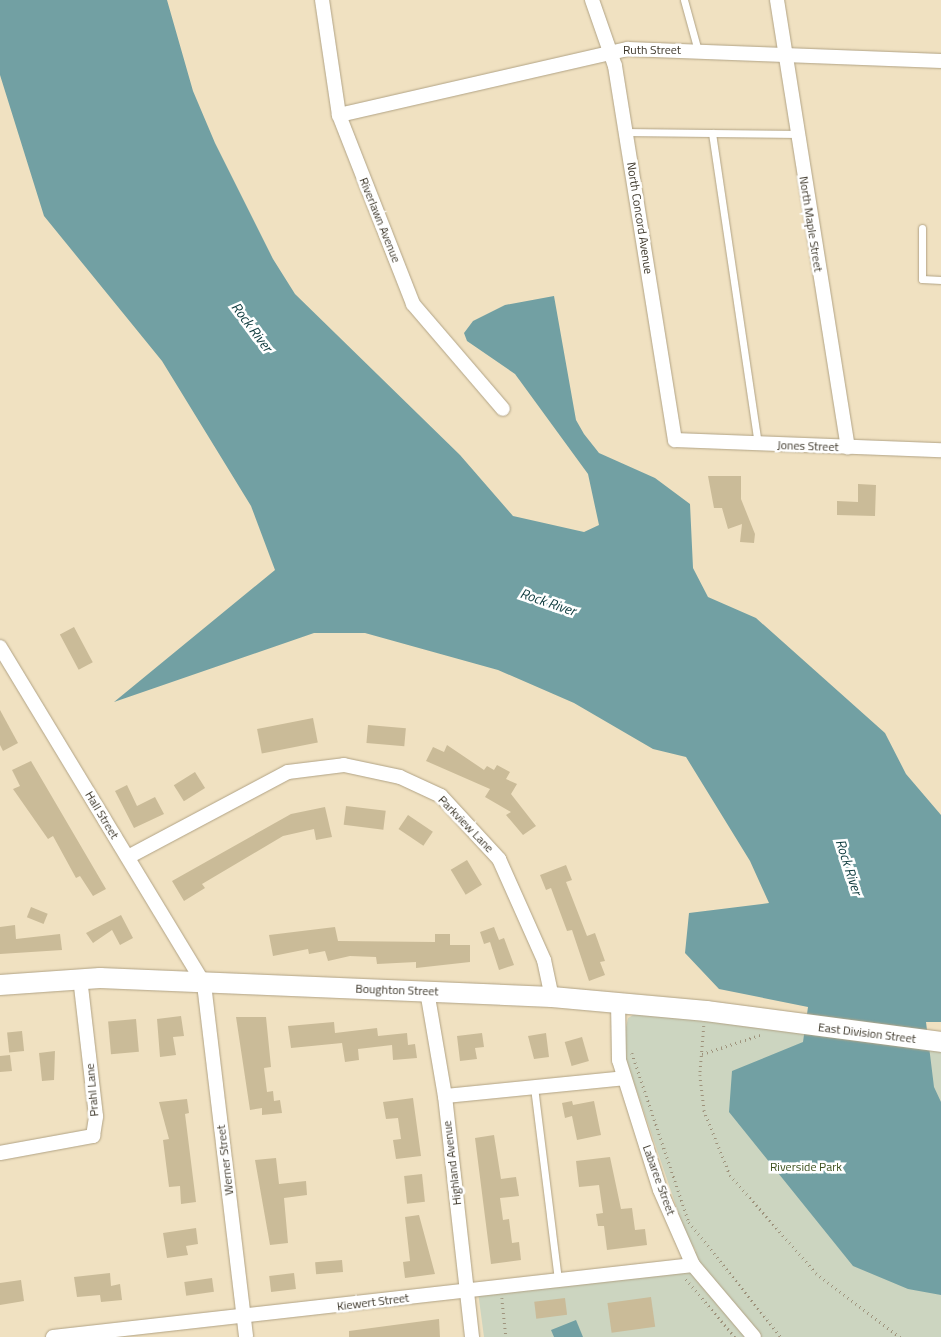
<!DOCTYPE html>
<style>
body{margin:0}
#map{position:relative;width:941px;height:1337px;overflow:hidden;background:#f0e1c1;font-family:"Titillium Web",sans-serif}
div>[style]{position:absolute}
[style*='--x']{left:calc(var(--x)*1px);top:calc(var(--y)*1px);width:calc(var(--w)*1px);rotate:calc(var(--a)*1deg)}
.green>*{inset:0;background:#ccd5c0}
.water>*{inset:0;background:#72a0a3}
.building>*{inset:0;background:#cabb98;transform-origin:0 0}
.path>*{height:2.5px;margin-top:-1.25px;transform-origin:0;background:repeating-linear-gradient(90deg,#9e937c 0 1px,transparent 0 5px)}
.roads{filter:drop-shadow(0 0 1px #b1a385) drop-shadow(0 0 1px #b1a385)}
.lane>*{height:7px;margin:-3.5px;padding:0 3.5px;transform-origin:3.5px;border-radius:3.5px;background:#fff}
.street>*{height:14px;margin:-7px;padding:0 7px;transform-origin:7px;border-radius:7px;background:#fff}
.secondary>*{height:20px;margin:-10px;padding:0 10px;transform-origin:10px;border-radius:10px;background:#fff}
span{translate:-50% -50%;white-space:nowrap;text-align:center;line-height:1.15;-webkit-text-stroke:5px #fff;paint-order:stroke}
.street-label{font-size:12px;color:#3b3528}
.park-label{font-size:12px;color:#3e511d}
.water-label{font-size:14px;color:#0b393c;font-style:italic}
</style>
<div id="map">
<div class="green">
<div style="clip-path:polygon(640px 1011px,941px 1047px,941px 1337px,484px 1337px,478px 1292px,678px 1268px,696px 1251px,686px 1235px,625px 1056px,623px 1041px,628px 1018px)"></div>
</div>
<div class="water">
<div style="clip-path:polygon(0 0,167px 0,193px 91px,215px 143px,273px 259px,295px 294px,460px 455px,513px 516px,584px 532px,599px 525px,588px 474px,515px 374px,467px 341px,464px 333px,473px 321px,505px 305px,554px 296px,576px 420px,584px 434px,599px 453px,655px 478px,690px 504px,693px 568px,708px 597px,756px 618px,885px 733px,906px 774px,941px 815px,941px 1022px,926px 1022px,934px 1087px,941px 1102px,941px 1295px,908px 1289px,853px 1266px,729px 1112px,732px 1071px,803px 1042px,808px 1007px,719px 989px,685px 953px,689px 913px,769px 903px,750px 861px,686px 757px,653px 749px,574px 703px,498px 670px,365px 633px,314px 633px,114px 702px,275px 570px,251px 506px,162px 361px,44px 216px,0 75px)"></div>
<div style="clip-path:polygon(576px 1320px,583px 1337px,554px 1337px,551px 1330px)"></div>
</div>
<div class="building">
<div style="clip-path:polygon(708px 476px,741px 476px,741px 499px,755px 534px,754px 543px,740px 542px,742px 524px,728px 529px,722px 508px,714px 508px)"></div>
<div style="clip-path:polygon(858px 484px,876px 485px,875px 516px,837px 515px,837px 501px,858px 502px)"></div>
<div style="left:74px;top:627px;width:40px;height:16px;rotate:62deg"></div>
<div style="clip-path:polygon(0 710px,18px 743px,3px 751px,0 745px)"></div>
<div style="left:313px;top:718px;width:25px;height:57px;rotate:79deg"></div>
<div style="left:368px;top:725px;width:38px;height:18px;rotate:5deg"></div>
<div style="clip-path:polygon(447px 745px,484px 770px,487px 766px,494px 770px,497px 765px,510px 772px,506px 779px,517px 784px,511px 794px,536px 826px,523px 835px,506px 815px,511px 812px,485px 797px,490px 789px,426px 761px,433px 747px,444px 752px)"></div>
<div style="clip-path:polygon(31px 761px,106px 889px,93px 896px,80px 876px,76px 878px,53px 836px,48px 839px,13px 789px,20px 786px,12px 770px)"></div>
<div style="left:195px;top:772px;width:19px;height:25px;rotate:58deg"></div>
<div style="clip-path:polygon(127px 785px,137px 806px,155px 797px,164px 814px,134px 828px,115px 791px)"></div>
<div style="left:346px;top:806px;width:40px;height:19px;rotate:7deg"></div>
<div style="clip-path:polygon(325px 807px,332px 837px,316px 840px,314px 829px,283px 836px,202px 884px,205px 888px,184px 901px,172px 881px,291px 814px)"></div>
<div style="left:408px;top:815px;width:30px;height:17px;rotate:34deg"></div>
<div style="left:467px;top:860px;width:29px;height:19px;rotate:59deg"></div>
<div style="clip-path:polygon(566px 865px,572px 880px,566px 882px,587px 936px,595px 933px,605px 961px,600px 962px,605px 975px,589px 981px,572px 930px,567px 931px,551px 888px,546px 890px,540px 875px)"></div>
<div style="left:31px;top:907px;width:18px;height:11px;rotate:22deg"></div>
<div style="clip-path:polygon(121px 915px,133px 938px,120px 945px,112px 930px,93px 943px,86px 933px)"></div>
<div style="clip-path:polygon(15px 925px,16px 939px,60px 934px,62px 950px,0 954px,0 927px)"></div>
<div style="clip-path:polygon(335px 927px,338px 941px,435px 942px,435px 934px,450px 934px,450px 945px,470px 945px,470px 962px,416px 968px,416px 962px,377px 964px,376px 957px,350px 956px,328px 961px,325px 951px,309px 954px,308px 949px,273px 956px,269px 935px)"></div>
<div style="clip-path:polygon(494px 927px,499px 940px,504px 938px,514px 965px,499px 970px,490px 942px,484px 944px,480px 932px)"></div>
<div style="clip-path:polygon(181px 1016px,184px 1036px,173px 1037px,176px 1055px,160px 1057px,157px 1019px)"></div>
<div style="clip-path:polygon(236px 1017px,266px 1017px,271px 1067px,264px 1068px,267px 1092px,273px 1091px,274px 1101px,280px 1100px,282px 1113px,262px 1115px,262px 1108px,250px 1110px)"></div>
<div style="left:136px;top:1019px;width:33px;height:28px;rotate:85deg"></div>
<div style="clip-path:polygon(334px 1022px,335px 1033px,377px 1028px,378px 1036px,407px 1033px,408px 1045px,415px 1044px,417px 1058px,393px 1060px,392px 1045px,358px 1049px,359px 1060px,345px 1062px,342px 1043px,291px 1048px,288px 1026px)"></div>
<div style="left:22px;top:1031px;width:20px;height:15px;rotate:84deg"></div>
<div style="clip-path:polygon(482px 1033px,484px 1047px,475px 1048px,477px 1059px,460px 1061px,457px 1036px)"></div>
<div style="clip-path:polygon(546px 1033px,549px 1057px,534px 1059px,528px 1036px)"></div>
<div style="left:582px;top:1037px;width:25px;height:18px;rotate:74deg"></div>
<div style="clip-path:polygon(55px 1051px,54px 1080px,42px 1081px,39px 1053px)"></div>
<div style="clip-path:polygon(10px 1055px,12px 1071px,0 1072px,0 1056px)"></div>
<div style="clip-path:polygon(413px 1098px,421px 1156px,396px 1159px,393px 1140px,401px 1139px,398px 1118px,386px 1119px,383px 1102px)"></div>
<div style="clip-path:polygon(187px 1099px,189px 1113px,185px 1114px,196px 1202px,181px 1204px,180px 1186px,169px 1187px,163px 1140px,169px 1139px,159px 1102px)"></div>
<div style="clip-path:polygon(572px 1101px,573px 1105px,594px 1101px,601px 1135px,577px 1140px,572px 1116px,565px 1118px,562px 1103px)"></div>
<div style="clip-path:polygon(494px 1135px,501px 1179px,516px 1177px,519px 1196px,500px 1198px,503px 1220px,509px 1219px,512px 1243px,519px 1242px,521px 1260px,491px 1264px,475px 1138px)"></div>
<div style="clip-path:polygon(610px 1157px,621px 1209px,632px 1208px,635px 1230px,645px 1229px,647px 1245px,607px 1250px,604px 1226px,598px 1226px,596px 1214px,603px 1213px,599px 1185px,579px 1187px,576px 1161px)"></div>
<div style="clip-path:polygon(276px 1158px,279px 1184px,306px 1181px,307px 1195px,284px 1198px,288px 1243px,270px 1245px,255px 1160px)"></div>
<div style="left:422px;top:1174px;width:28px;height:18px;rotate:84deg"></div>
<div style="clip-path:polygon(419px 1215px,435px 1274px,405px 1278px,403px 1262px,410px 1261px,405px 1217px)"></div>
<div style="clip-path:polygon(196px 1228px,198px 1244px,186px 1246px,188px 1255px,167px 1258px,163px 1233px)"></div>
<div style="left:342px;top:1260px;width:12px;height:27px;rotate:85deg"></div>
<div style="clip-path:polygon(110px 1273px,111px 1286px,120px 1284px,122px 1300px,101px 1302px,100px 1295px,77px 1297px,74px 1277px)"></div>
<div style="left:294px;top:1273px;width:16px;height:25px;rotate:83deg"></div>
<div style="left:212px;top:1278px;width:14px;height:28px;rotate:82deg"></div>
<div style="clip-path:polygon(21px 1280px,24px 1301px,0 1305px,0 1283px)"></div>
<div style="left:651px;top:1297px;width:30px;height:44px;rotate:82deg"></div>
<div style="left:565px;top:1298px;width:17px;height:31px;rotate:83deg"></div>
<div style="clip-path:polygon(439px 1319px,440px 1337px,349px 1337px,349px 1331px)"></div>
</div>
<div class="path">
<div style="--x:704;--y:1026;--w:49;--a:94.7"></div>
<div style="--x:700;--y:1075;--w:35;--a:83"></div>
<div style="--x:704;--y:1110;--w:70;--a:68.2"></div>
<div style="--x:730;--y:1175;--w:130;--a:48.7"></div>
<div style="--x:816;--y:1273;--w:106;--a:37.3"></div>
<div style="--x:632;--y:1053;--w:178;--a:71.4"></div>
<div style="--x:689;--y:1222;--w:147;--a:51.3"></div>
<div style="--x:702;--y:1054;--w:61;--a:-18.1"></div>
<div style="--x:686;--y:1279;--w:76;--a:49.8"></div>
<div style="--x:502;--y:1298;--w:39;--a:84"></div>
</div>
<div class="roads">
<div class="lane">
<div style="--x:684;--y:0;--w:53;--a:74.6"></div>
<div style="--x:627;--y:132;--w:169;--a:0.7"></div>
<div style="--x:712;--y:133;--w:314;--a:81.6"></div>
<div style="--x:922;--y:228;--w:51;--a:90"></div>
<div style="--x:922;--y:279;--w:19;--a:3"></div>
<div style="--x:534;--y:1087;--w:193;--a:82.9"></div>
</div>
<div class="street">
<div style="--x:322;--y:0;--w:116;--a:81.6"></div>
<div style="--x:339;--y:115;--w:203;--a:68.6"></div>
<div style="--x:413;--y:304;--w:138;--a:49.4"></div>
<div style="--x:592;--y:0;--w:70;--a:70.8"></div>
<div style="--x:615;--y:66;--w:379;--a:80.9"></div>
<div style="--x:675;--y:440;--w:266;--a:2.2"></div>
<div style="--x:777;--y:0;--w:453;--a:81"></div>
<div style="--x:339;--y:115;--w:296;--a:-12.9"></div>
<div style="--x:628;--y:49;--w:313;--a:2.2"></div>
<div style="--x:0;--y:647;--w:394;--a:58.8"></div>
<div style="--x:204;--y:984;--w:355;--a:83.2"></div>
<div style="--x:128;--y:857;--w:181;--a:-28"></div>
<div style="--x:288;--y:772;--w:56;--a:-7.1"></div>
<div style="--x:344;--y:765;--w:57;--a:12.1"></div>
<div style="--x:400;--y:777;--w:45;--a:24.9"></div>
<div style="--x:441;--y:796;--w:86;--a:47.4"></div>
<div style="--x:499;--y:859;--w:111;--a:66"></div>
<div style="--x:544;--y:960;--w:38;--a:78"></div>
<div style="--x:427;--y:991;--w:107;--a:80.3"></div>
<div style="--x:445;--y:1096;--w:243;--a:83.6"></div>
<div style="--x:618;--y:1002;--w:58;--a:89"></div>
<div style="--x:619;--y:1060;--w:136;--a:72.5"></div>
<div style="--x:660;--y:1190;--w:82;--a:66.3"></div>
<div style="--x:693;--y:1265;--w:94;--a:49.7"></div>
<div style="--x:445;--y:1096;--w:180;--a:-5.7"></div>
<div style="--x:0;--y:1153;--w:95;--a:-10.4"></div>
<div style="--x:93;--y:1136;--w:20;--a:-81"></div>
<div style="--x:96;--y:1116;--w:139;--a:-96.6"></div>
<div style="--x:53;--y:1337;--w:644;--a:-6.42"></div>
</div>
<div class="secondary">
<div style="--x:0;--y:985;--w:100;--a:-4"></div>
<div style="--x:100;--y:978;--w:452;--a:2.4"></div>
<div style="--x:552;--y:997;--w:155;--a:5.2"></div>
<div style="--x:706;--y:1011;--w:237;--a:7.5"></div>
</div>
</div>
<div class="street-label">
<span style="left:652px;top:50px">Ruth Street</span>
<span style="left:640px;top:218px;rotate:81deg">North Concord Avenue</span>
<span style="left:380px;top:220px;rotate:68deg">Riverlawn Avenue</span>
<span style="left:811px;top:224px;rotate:81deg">North Maple Street</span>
<span style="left:808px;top:446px;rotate:2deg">Jones Street</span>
<span style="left:102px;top:815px;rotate:59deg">Hall Street</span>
<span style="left:466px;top:824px;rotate:46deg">Parkview Lane</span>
<span style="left:397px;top:990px;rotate:2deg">Boughton Street</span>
<span style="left:867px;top:1033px;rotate:7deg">East Division Street</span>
<span style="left:92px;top:1090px;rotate:-95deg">Prahl Lane</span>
<span style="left:225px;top:1160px;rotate:-97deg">Werner Street</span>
<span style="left:452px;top:1163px;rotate:-97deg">Highland Avenue</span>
<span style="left:659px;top:1180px;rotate:70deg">Labaree Street</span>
<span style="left:373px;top:1302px;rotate:-7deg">Kiewert Street</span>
</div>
<div class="park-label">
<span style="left:806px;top:1167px">Riverside Park</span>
</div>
<div class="water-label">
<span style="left:252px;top:327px;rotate:53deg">Rock River</span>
<span style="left:548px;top:602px;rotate:19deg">Rock River</span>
<span style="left:849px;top:867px;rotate:72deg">Rock River</span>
</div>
</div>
